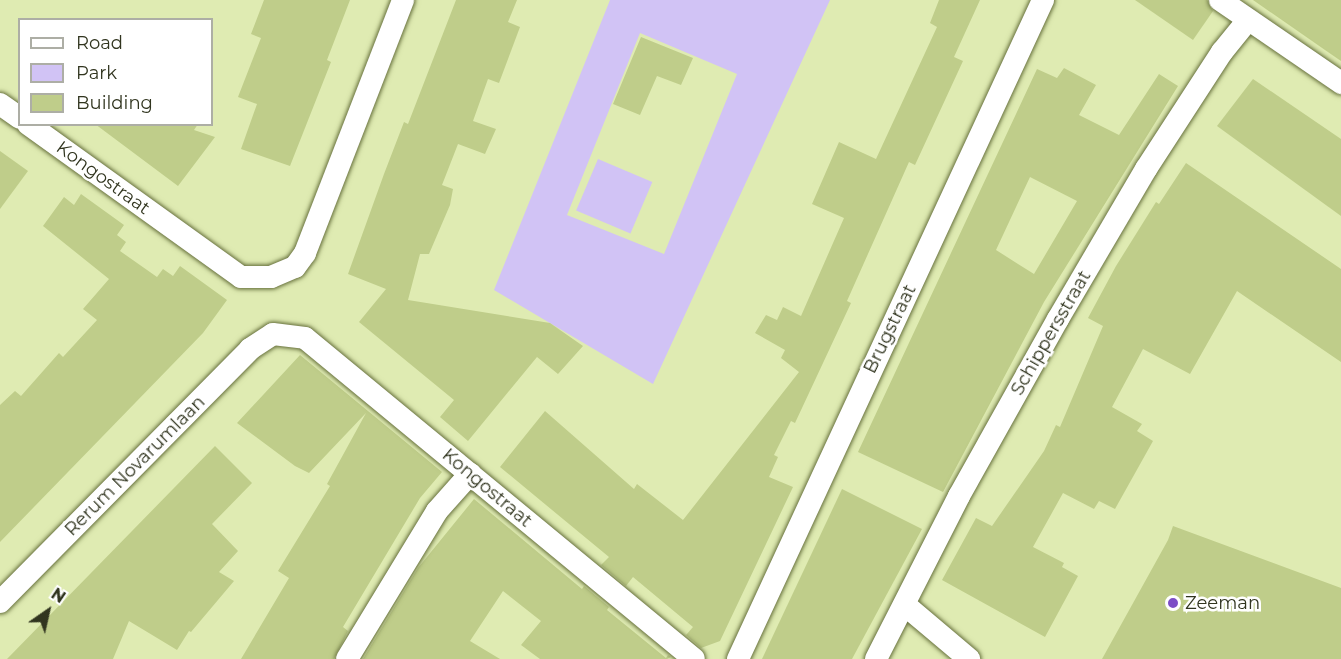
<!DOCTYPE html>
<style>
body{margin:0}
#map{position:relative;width:1341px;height:659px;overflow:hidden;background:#dfebb2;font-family:Montserrat,sans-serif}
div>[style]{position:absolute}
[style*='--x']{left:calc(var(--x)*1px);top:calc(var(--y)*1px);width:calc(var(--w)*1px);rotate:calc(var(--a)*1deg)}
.green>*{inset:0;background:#d1c3f5;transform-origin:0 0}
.building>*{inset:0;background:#bfcd8a}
.roads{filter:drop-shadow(0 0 2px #67713d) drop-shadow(0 0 2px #67713d)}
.minor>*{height:22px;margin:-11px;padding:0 11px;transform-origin:11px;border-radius:11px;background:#fff}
.dots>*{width:16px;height:16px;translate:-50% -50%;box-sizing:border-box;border:3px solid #fff;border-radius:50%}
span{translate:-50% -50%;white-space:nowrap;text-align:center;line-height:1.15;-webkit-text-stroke:5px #fff;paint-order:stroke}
.street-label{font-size:18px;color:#31351f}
.poi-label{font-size:18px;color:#31351f}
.left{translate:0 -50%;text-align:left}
.legend{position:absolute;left:18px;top:18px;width:195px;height:108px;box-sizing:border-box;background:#fff;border:2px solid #adaea5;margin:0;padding:8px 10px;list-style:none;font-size:18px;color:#31351f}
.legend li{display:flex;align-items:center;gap:12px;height:30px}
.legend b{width:30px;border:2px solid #adaea5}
.north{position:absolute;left:18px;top:581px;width:60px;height:60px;-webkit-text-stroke:4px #fff;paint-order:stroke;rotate:34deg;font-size:16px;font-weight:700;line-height:24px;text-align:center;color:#31351f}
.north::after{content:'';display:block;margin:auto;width:21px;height:27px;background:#31351f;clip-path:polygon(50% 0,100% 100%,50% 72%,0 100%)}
</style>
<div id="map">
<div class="green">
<div style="clip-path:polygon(evenodd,610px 0,830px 0,653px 384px,494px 290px,610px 0,640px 33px,737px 74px,664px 254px,567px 215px,640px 33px)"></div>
<div style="left:598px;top:159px;width:59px;height:56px;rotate:23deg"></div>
</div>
<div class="building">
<div style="clip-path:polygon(264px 0,350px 0,327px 60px,331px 62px,290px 166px,241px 149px,257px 104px,238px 97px,261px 38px,251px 34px)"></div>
<div style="clip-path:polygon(456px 0,517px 0,508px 22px,520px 27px,499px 83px,488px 79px,473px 121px,496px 129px,485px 154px,458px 144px,442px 185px,453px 189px,450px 205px,429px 254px,420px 254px,408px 300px,550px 323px,583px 346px,558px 374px,537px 357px,468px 441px,440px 417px,454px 400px,359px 322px,386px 289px,348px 274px,384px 174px,404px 122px,408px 124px)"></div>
<div style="clip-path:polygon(939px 0,980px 0,954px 57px,963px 61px,915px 165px,909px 162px,847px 301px,851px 303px,795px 423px,791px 421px,774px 455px,778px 457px,769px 477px,793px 487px,720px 641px,701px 648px,686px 635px,693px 627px,633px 577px,626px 586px,601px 565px,609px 557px,500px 467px,545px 411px,634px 489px,637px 484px,683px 520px,799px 372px,781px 358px,785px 350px,755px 333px,766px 315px,777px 320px,783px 307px,801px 316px,844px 218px,812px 204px,839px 142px,876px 159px,937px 27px,930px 23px)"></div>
<div style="clip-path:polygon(1135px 0,1207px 0,1213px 11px,1193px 40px)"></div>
<div style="clip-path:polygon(1253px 0,1341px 0,1341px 61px,1325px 50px)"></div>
<div style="clip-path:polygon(641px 37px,693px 58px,681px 85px,657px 76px,640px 115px,613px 104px)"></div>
<div style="clip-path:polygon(evenodd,1064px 68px,1096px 85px,1079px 115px,1119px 135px,1159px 74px,1178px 86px,1044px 302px,943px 492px,858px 452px,1037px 69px,1057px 78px,1064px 68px,1030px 177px,1077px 201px,1034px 274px,996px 250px,1030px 177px)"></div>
<div style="clip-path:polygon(1253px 79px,1341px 139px,1341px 216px,1217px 126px)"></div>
<div style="clip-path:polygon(95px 124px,198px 124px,194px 130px,215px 137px,178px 186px)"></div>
<div style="clip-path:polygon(0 151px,28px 171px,0 209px)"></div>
<div style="clip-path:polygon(1186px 163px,1341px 269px,1341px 362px,1237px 291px,1190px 374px,1143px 349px,1112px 407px,1142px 424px,1137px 431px,1153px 441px,1115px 509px,1099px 501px,1094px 509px,1063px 493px,1033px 547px,1064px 563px,1062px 567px,1078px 576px,1045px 637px,942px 580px,976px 518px,992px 526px,1044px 451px,1056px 425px,1060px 427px,1103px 326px,1088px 318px,1116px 266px,1156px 202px,1159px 204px)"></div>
<div style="clip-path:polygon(81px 194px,124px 225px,117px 235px,126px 242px,120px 251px,157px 277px,163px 269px,173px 276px,180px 266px,227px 300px,203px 333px,0 542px,0 405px,15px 391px,21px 396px,59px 353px,63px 357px,97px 320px,83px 309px,109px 279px,43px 226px,64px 197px,74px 205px)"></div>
<div style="clip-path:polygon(300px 355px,442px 472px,420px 498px,343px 627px,348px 631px,334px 659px,241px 659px,289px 578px,278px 571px,330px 486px,327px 484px,366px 413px,309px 473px,295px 466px,237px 423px)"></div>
<div style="clip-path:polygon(215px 446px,252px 483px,212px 524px,238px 551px,219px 572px,234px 581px,191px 632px,189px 631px,177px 650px,129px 621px,113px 659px,7px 659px)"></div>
<div style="clip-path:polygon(842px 489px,922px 529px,852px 659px,762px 659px)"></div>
<div style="clip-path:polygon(474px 499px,582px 589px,584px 586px,609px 607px,607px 610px,666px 658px,668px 655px,671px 657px,667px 659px,540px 659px,521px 645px,541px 621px,503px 591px,470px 641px,500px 659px,363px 659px,418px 568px)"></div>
<div style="clip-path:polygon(1173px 526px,1341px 588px,1341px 659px,1102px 659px,1168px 540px)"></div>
</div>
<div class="roads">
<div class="minor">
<div style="--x:1220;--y:0;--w:147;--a:34.4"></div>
<div style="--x:0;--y:104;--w:24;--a:35"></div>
<div style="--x:28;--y:124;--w:262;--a:35.7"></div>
<div style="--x:241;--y:277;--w:30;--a:0"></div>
<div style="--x:271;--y:277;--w:26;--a:-23"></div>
<div style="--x:295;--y:267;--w:17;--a:-54"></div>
<div style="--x:305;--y:253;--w:271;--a:-68.8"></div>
<div style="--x:0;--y:602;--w:356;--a:-45.3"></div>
<div style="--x:250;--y:349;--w:27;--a:-33"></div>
<div style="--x:273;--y:334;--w:32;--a:7"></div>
<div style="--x:305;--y:338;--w:504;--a:39.53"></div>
<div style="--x:905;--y:605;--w:84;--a:40.2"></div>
<div style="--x:347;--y:659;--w:173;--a:-58.7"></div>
<div style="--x:437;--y:511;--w:50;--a:-48.3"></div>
<div style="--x:738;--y:659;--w:726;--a:-65.16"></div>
<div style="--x:876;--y:659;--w:183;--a:-63"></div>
<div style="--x:959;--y:496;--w:203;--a:-60.8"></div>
<div style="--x:1058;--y:319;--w:174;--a:-59.6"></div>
<div style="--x:1146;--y:169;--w:140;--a:-57"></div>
<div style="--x:1222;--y:52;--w:41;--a:-50.9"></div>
</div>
</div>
<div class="dots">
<div style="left:1173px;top:603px;background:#7c4dc6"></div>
</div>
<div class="street-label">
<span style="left:103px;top:178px;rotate:36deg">Kongostraat</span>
<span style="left:890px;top:329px;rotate:-64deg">Brugstraat</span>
<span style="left:1051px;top:333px;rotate:-60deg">Schippersstraat</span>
<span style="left:135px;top:466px;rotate:-45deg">Rerum Novarumlaan</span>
<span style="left:487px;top:488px;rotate:40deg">Kongostraat</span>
</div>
<div class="poi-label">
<span class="left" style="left:1185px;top:603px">Zeeman</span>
</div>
<ul class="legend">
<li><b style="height:8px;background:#fff"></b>Road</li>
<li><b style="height:16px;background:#d1c3f5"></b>Park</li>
<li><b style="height:16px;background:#bfcd8a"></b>Building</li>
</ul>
<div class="north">N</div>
</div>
